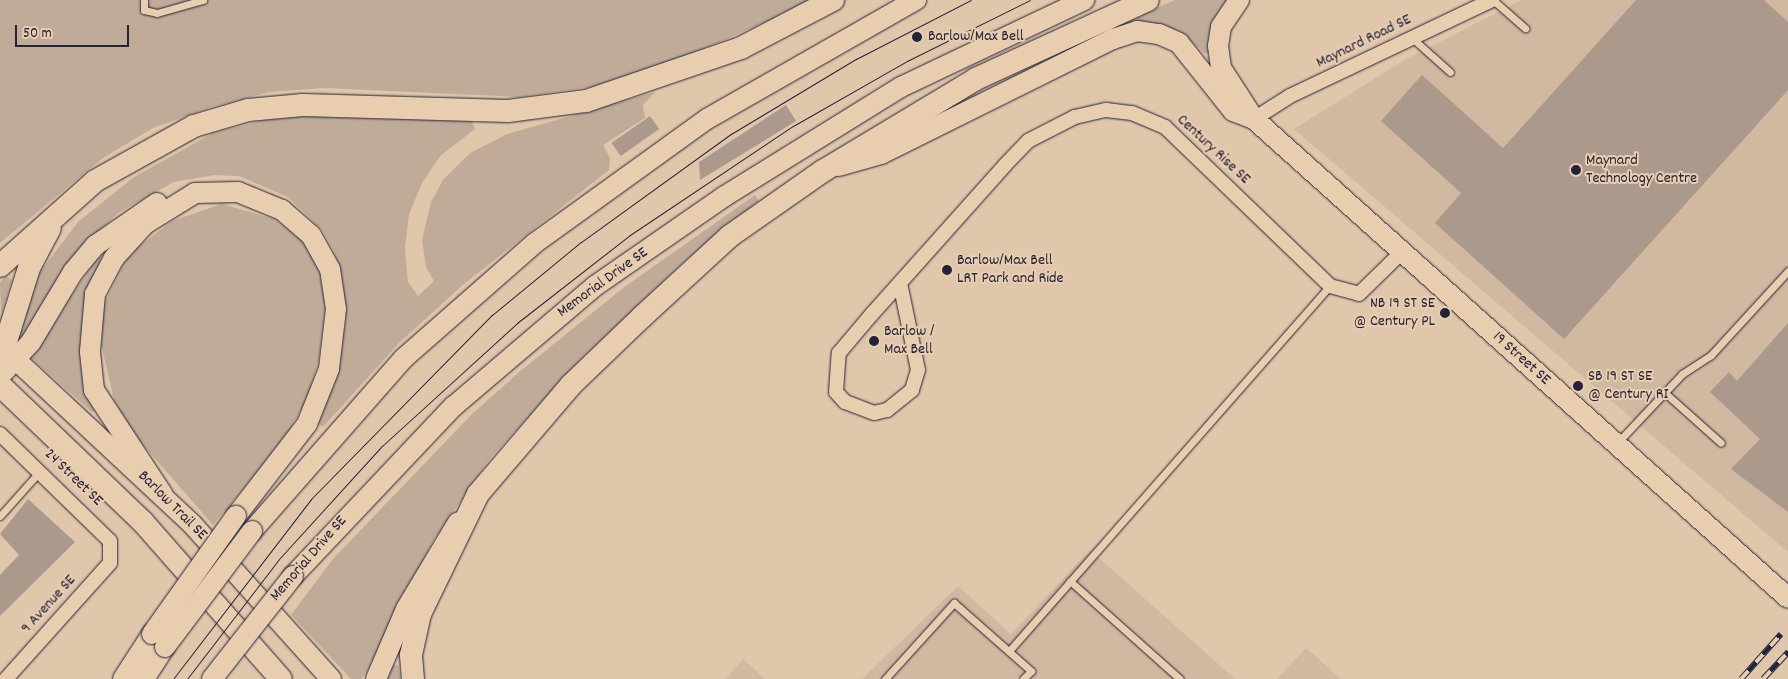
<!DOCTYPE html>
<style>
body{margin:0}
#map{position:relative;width:1788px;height:679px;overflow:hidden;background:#e0c6aa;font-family:Dekko,sans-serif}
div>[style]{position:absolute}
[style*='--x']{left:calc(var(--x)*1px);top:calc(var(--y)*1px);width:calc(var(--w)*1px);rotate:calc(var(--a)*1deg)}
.built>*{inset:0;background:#d0b8a1}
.green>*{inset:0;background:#c0ab98}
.building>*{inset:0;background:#ab998b;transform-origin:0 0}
.roads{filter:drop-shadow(0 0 1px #22223b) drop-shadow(0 0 1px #22223b)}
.lane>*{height:7px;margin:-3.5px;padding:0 3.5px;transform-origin:3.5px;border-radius:3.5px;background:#e8cdaf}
.street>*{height:14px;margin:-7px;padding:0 7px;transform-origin:7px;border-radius:7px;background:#e8cdaf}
.secondary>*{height:20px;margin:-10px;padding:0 10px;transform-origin:10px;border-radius:10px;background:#e8cdaf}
.primary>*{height:22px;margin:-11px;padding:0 11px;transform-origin:11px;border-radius:11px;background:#e8cdaf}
.tram>*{height:1px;margin:-0.5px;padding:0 0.5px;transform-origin:0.5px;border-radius:0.5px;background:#22223b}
.rail>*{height:5.5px;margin-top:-2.75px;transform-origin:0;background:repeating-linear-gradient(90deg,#e8cdaf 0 11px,#22223b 0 22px);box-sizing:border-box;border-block:1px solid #22223b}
.bridges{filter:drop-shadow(0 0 1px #22223b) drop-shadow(0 0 1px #22223b)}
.secondary-bridge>*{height:20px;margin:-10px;padding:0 10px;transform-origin:10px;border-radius:10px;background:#e8cdaf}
.dots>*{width:14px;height:14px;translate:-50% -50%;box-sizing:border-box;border:2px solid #e8cdaf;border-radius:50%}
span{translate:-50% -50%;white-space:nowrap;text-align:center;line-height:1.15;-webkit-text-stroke:4px #e8cdaf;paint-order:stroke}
.poi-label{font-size:16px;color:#22223b}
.left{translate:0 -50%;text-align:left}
.right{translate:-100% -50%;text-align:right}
.street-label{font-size:16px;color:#22223b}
.scale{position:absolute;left:15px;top:25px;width:114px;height:22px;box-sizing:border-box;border:2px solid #22223b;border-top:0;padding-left:6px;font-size:15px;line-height:18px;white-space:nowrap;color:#22223b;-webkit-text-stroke:4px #e8cdaf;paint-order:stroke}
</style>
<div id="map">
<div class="built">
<div style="clip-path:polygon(1522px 0,1788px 0,1788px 552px,1294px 129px,1408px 58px)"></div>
<div style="clip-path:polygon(1090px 550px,1235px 679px,862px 679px,958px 586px,1011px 634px)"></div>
<div style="clip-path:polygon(1306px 648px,1341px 679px,1277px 679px)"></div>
<div style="clip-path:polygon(743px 659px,765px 679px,726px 679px)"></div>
</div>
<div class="green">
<div style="clip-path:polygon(0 0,815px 0,686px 57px,591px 87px,519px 97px,324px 88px,269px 92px,212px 107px,153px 128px,103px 158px,0 243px)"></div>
<div style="clip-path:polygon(1175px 0,1227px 0,1215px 21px,1210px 52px,1205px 54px,1180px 31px,1138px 22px,1136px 17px)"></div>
<div style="clip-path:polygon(655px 92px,643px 105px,645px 118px,603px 145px,610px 158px,609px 170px,464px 284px,399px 343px,323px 427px,316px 423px,334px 383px,346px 321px,336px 256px,323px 231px,288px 197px,239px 176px,215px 175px,174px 182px,118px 213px,67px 264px,23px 338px,18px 333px,40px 272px,78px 222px,134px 177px,213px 133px,287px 114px,472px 121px,475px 129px,441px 155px,422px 183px,409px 214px,405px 248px,408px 282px,418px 296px,434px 281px,426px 267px,422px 240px,431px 202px,443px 180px,470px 153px,507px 134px)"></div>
<div style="clip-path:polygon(755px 195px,759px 201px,687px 259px,582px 358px,489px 460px,433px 541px,368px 670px,361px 679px,351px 679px,291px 615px,332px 560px,471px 415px,518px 373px,623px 288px)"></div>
<div style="clip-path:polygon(222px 204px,274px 219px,303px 241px,320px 269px,325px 308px,319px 359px,307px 400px,281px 444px,213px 525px,131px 431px,114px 400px,100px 339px,104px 304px,128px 255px,172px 221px)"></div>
<div style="clip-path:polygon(98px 256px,104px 261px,97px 274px,99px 407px,92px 412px,30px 357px)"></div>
<div style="clip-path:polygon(6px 276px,12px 280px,1px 314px,0 282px)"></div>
<div style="clip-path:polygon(391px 664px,399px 666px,400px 679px,385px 679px)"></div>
</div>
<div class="building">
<div style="clip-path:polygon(1636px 0,1764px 0,1788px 22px,1788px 90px,1564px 339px,1435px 223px,1461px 193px,1381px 121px,1422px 75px,1503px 148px)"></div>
<div style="clip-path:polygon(786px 105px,796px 121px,700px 180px,699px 162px)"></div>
<div style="left:650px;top:116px;width:16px;height:47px;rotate:55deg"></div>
<div style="clip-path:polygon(1788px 323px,1788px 512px,1731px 469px,1760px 439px,1710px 392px,1729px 372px,1737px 381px)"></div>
<div style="clip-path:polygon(28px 499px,75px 542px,0 616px,0 575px,19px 555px,0 534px)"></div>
</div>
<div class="roads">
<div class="lane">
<div style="--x:144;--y:0;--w:10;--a:90"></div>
<div style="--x:144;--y:10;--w:13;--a:13"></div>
<div style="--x:157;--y:13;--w:48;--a:-15.8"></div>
<div style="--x:1493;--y:0;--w:43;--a:41.2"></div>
<div style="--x:1412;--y:38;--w:51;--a:41.8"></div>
<div style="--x:1664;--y:392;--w:76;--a:41.8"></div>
<div style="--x:1618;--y:442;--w:93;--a:-46.7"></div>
<div style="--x:1682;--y:374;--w:35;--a:-33"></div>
<div style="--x:1711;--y:355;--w:114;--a:-47.5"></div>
<div style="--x:0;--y:516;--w:62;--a:-48.3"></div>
<div style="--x:1070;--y:581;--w:147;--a:41.7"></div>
<div style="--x:1009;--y:651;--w:486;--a:-48.7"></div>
<div style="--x:885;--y:679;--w:103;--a:-47.8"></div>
<div style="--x:954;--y:603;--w:103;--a:41.4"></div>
<div style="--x:1031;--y:671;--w:11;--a:135"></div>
</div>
<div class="street">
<div style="--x:1254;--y:119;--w:43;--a:-32.6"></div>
<div style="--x:1290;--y:96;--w:224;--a:-25.4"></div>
<div style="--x:900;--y:283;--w:89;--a:78.3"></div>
<div style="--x:918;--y:370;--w:21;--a:107"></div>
<div style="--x:912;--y:390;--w:32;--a:141"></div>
<div style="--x:887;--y:410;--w:13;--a:167"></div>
<div style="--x:874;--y:413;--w:31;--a:-159"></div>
<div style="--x:845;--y:402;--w:13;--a:-132"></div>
<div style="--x:836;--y:392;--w:39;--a:-86"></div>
<div style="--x:839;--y:353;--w:51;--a:-49.8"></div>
<div style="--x:872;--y:314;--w:200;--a:-48.2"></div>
<div style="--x:1005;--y:165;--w:33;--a:-46"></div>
<div style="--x:1028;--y:141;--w:53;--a:-27.1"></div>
<div style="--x:1075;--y:117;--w:32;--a:-13"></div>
<div style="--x:1106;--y:110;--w:26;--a:7"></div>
<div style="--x:1132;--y:113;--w:36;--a:23"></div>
<div style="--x:1165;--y:127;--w:229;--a:43.9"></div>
<div style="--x:1330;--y:286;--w:30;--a:15"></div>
<div style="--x:1359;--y:294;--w:60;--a:-44.3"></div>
<div style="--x:0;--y:434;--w:153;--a:44.2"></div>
<div style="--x:110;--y:541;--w:22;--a:90"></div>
<div style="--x:110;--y:563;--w:156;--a:131.9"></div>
</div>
<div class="secondary">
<div style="--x:1239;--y:0;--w:32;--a:124"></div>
<div style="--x:1221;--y:27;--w:19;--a:99"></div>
<div style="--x:1218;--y:46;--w:22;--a:82"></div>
<div style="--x:1221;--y:68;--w:61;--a:57.1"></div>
<div style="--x:839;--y:166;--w:44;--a:-15.9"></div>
<div style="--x:881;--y:154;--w:259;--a:-26.4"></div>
<div style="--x:1113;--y:39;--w:25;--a:-18"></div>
<div style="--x:1137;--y:31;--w:22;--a:8"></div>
<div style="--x:1159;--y:34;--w:22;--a:24"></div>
<div style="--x:1179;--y:43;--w:87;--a:51.5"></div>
<div style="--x:1233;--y:111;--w:22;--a:21"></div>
<div style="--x:1254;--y:119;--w:717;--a:41.89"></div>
<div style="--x:0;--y:345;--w:262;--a:43"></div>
<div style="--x:192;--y:524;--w:208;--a:48.1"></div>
<div style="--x:0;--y:376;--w:46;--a:-47.6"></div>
<div style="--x:31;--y:342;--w:82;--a:-59"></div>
<div style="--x:73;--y:272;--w:35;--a:-50"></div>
<div style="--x:96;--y:245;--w:74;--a:-34.5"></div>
<div style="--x:163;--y:495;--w:126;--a:-123.3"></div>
<div style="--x:94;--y:390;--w:39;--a:-96"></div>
<div style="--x:90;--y:351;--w:57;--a:-85"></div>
<div style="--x:95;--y:294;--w:41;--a:-62.2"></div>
<div style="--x:114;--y:258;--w:46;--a:-47.6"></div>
<div style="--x:145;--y:224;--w:59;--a:-31.8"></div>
<div style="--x:195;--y:193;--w:43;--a:-1.3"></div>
<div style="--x:238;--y:192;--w:48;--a:22.2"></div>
<div style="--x:282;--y:210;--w:38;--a:41"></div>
<div style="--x:311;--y:235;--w:39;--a:61"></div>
<div style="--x:330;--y:269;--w:40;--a:81.5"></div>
<div style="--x:336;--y:309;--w:60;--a:96.7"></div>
<div style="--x:329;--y:369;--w:59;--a:111.8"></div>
<div style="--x:307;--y:424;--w:116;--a:127.7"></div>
<div style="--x:252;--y:531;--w:230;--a:-48.7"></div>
<div style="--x:404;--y:358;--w:174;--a:-41.3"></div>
<div style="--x:535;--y:243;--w:212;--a:-35.8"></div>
<div style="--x:707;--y:119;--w:241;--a:-29.7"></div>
<div style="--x:293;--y:576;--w:234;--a:-46.6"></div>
<div style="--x:454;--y:406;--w:185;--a:-40.4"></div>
<div style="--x:595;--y:286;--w:158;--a:-34.7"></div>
<div style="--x:725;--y:196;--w:207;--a:-31.8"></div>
<div style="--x:901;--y:87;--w:203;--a:-25.4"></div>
<div style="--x:123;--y:679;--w:54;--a:-57.2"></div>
<div style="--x:144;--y:679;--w:38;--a:-57"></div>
<div style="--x:376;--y:679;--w:76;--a:-66.8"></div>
<div style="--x:406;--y:609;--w:101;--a:-59.1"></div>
</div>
<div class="primary">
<div style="--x:0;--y:266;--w:127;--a:-41.8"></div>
<div style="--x:95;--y:181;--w:113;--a:-29.1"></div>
<div style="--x:194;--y:126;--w:56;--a:-16.5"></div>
<div style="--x:248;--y:110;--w:55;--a:-5.2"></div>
<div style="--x:303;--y:105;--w:205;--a:1.7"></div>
<div style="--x:508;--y:111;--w:79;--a:-7.3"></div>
<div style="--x:586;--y:101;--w:164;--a:-18.9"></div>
<div style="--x:741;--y:48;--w:104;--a:-27.6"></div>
<div style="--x:0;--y:361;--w:97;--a:-72.7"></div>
<div style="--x:29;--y:268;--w:45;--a:-62.3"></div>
<div style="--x:0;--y:385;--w:197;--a:43.8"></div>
<div style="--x:142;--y:521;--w:210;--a:48.7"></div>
<div style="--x:413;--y:679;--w:24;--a:-95"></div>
<div style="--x:411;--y:655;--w:42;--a:-77.6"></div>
<div style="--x:420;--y:614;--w:133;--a:-64.2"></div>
<div style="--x:478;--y:494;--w:143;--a:-49.5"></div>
<div style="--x:571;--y:385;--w:100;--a:-43.8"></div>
<div style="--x:643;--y:316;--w:118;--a:-42.6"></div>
<div style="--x:730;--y:236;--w:113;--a:-35"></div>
<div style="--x:823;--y:171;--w:179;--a:-31"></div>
<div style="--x:976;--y:79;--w:189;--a:-24.7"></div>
</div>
</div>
<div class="tram">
<div style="--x:173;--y:679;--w:228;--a:-52.5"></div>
<div style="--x:312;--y:498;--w:257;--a:-45.5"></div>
<div style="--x:492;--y:315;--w:115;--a:-39.4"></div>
<div style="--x:581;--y:242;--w:185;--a:-35.8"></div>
<div style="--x:731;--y:134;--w:146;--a:-31"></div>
<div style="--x:856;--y:59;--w:129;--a:-27.2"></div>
<div style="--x:187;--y:679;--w:151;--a:-52.5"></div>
<div style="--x:279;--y:559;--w:153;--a:-47.7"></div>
<div style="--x:382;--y:446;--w:183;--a:-42.3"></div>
<div style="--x:517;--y:323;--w:143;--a:-37.9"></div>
<div style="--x:630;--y:235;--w:196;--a:-33.8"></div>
<div style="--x:793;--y:126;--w:131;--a:-29.7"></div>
<div style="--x:907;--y:61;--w:137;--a:-26.4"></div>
</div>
<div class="rail">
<div style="--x:1741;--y:679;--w:60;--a:-48.4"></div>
<div style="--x:1763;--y:679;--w:37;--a:-47"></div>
</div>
<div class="bridges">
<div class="secondary-bridge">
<div style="--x:152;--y:634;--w:145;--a:-54.6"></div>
<div style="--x:165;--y:647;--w:145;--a:-53.1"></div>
<div style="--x:212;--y:679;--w:131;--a:-51.8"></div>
</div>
</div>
<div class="dots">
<div style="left:917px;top:37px;background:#22223b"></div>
<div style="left:1576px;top:170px;background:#22223b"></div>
<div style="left:947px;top:270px;background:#22223b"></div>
<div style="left:1445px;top:313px;background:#22223b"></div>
<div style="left:874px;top:341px;background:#22223b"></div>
<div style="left:1578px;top:386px;background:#22223b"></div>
</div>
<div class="poi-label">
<span class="left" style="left:928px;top:37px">Barlow/Max Bell</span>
<span class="left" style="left:1586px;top:170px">Maynard<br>Technology Centre</span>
<span class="left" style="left:957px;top:270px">Barlow/Max Bell<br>LRT Park and Ride</span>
<span class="right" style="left:1435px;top:313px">NB 19 ST SE<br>@ Century PL</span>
<span class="left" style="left:884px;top:341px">Barlow /<br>Max Bell</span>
<span class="left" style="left:1588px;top:386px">SB 19 ST SE<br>@ Century RI</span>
</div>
<div class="street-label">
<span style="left:1364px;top:42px;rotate:-26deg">Maynard Road SE</span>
<span style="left:1213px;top:150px;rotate:43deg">Century Rise SE</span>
<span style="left:603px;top:283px;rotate:-36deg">Memorial Drive SE</span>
<span style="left:1521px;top:359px;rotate:42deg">19 Street SE</span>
<span style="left:73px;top:478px;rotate:44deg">24 Street SE</span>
<span style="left:172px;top:506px;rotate:45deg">Barlow Trail SE</span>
<span style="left:309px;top:559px;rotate:-49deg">Memorial Drive SE</span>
<span style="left:49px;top:605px;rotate:-48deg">9 Avenue SE</span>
</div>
<div class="scale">50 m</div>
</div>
